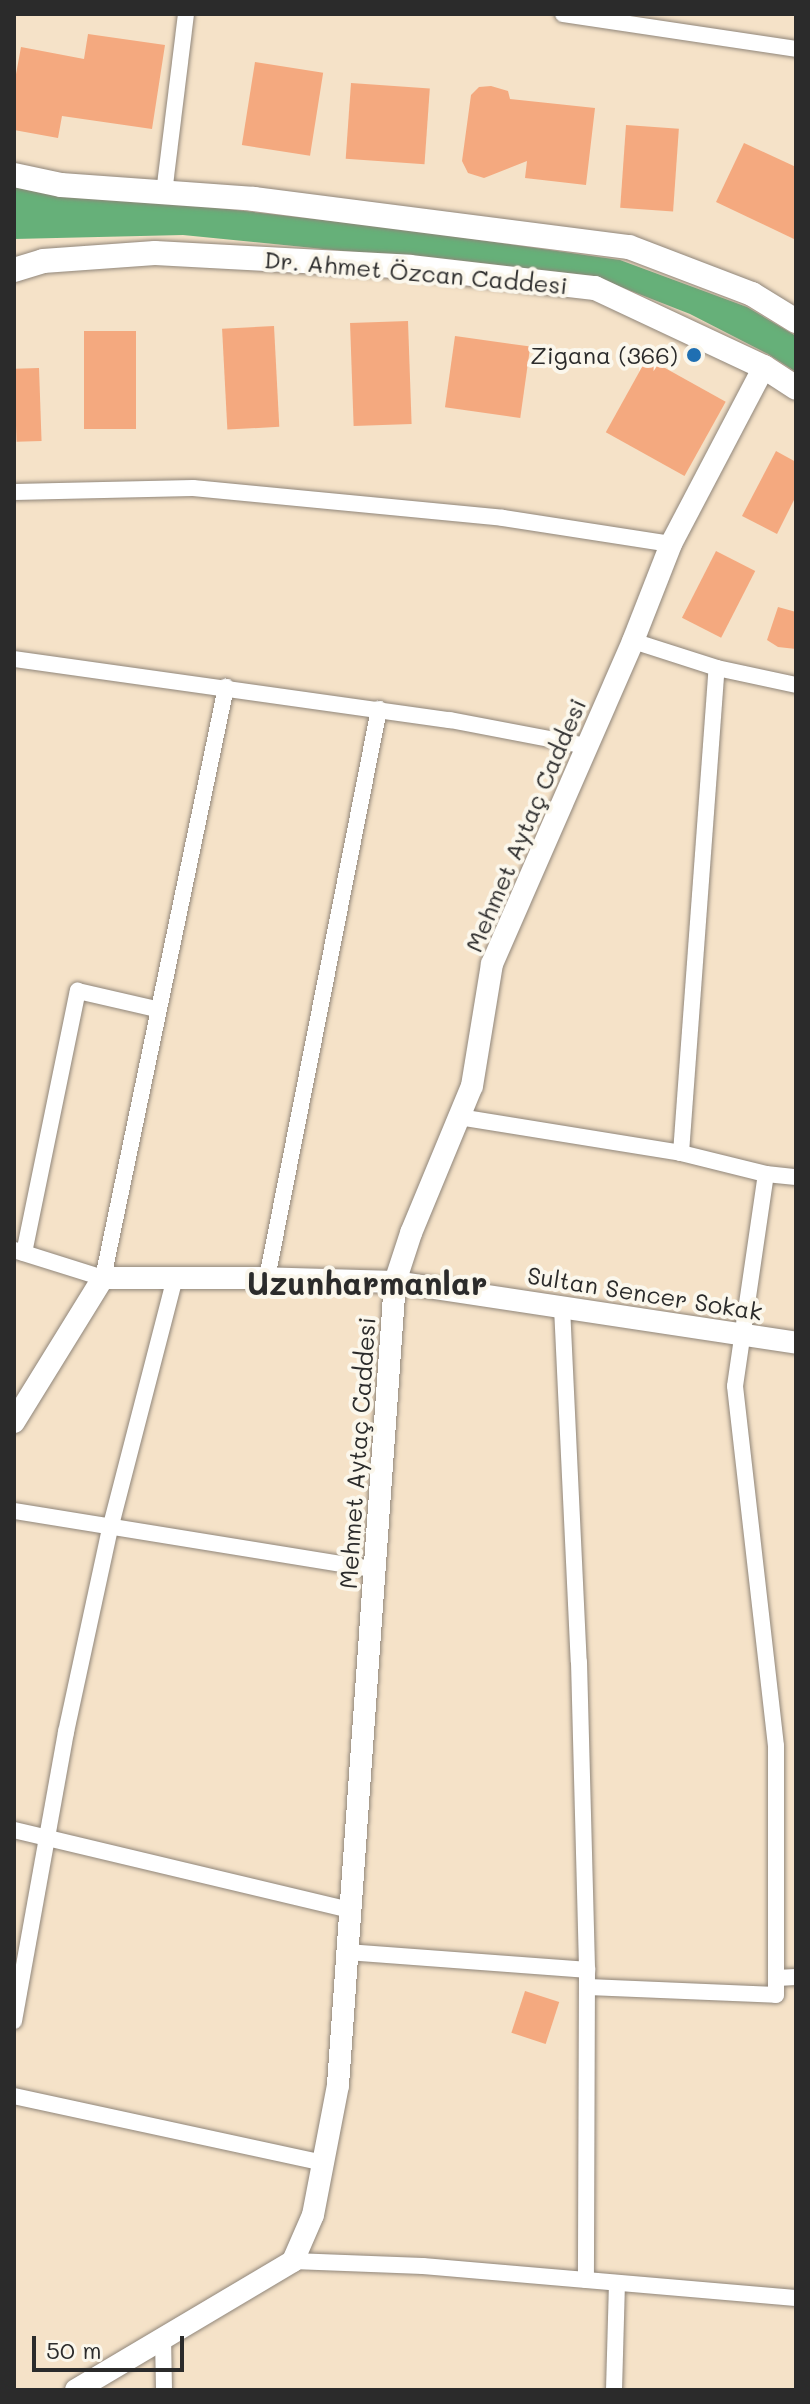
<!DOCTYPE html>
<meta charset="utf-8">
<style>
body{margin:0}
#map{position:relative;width:810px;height:2404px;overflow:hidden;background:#f5e2c8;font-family:Mali,sans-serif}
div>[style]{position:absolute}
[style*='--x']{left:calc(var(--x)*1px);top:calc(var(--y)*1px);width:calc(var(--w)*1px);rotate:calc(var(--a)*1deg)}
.forest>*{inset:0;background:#66b079}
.building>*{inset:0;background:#f4a97f;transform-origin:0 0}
.roads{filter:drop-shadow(0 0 2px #90867a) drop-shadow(0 0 2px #90867a)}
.street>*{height:16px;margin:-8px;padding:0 8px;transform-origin:8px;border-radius:8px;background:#fff}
.secondary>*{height:22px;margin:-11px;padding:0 11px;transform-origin:11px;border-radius:11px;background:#fff}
.primary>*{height:24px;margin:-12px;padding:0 12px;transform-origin:12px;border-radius:12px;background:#fff}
.dots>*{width:22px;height:22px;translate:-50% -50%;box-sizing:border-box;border:4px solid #fbf7ec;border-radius:50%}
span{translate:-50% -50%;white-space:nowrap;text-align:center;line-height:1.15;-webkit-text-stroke:8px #fbf7ec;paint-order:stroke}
.street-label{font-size:24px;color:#2b2b2b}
.poi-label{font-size:24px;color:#2b2b2b}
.right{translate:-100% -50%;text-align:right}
.district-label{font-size:32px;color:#2b2b2b;font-weight:700}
.frame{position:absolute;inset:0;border:16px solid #2b2b2b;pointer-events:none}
.scale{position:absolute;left:32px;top:2336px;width:152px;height:36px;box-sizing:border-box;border:4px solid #2b2b2b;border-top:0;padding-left:10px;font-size:24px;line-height:28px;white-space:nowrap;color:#2b2b2b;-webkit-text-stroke:6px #fbf7ec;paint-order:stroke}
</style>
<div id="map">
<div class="forest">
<div style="clip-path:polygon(14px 179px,84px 193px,395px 228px,620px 260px,747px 307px,796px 336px,796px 372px,768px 354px,690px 314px,593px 276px,183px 235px,14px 239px)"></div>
</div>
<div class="building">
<div style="clip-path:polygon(88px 34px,165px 45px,152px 129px,62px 116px,58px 138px,14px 130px,14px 85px,21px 47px,84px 59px)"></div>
<div style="left:255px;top:62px;width:69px;height:84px;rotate:9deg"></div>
<div style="left:351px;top:83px;width:79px;height:76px;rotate:4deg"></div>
<div style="clip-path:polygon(491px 86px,508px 91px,510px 99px,595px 108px,586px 185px,525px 178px,527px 161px,484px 178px,468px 173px,462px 161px,471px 95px,479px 87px)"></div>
<div style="left:626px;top:125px;width:53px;height:83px;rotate:4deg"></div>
<div style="clip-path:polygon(744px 143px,796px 167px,796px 240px,716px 202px)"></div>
<div style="left:408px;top:321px;width:103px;height:58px;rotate:88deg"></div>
<div style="left:274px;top:326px;width:101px;height:52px;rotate:87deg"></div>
<div style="left:84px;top:331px;width:52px;height:98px"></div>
<div style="left:455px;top:336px;width:76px;height:72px;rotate:8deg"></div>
<div style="left:647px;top:358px;width:90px;height:85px;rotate:29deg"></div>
<div style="left:39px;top:368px;width:73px;height:25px;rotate:88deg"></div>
<div style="clip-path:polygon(776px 451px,796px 462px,796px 496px,777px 534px,742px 516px)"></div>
<div style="left:716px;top:551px;width:44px;height:75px;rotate:27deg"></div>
<div style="clip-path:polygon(778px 607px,796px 612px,796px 649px,778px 647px,767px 640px)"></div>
<div style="left:525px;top:1991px;width:36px;height:44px;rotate:18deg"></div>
</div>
<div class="roads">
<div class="street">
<div style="--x:563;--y:14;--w:236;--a:8.5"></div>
<div style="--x:164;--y:193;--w:180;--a:-83"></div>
<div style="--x:14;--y:492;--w:179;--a:-1.3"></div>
<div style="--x:193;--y:488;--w:311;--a:5.5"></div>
<div style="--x:503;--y:518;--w:170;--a:8.8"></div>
<div style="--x:633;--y:641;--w:88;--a:17.8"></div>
<div style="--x:717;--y:668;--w:81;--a:12.1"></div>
<div style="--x:14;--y:659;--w:440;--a:8"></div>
<div style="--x:450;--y:720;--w:138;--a:10.8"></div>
<div style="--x:459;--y:1117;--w:225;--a:9.2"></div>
<div style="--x:681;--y:1153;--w:88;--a:13.9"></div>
<div style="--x:766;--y:1174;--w:30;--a:6"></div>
<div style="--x:681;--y:1153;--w:486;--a:-85.8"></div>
<div style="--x:14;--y:1250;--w:93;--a:17.5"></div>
<div style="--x:103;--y:1278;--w:604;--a:-78.24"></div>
<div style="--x:24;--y:1253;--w:268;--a:-78.4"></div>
<div style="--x:78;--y:991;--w:80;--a:13"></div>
<div style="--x:267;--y:1278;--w:580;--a:-78.86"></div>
<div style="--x:562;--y:1307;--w:355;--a:87.3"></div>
<div style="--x:579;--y:1662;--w:308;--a:88.5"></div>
<div style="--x:587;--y:1970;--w:310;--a:90.2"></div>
<div style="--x:14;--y:1511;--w:365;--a:9.2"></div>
<div style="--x:14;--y:1830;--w:346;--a:13.4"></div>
<div style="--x:348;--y:1952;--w:240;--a:4.3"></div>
<div style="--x:777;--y:1978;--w:19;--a:-3"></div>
<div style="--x:588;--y:1987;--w:188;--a:2.4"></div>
<div style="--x:776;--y:1995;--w:249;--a:-90"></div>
<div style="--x:776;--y:1746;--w:362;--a:-96.5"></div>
<div style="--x:735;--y:1386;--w:214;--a:-81.7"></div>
<div style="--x:14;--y:2021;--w:294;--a:-79.8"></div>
<div style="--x:66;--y:1732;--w:208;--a:-77.8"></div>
<div style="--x:110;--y:1529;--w:260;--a:-75.5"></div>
<div style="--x:14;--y:2096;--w:316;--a:12.2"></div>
<div style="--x:293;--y:2261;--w:130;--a:2.2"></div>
<div style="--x:423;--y:2266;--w:374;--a:4.9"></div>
<div style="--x:163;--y:2337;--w:53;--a:88.9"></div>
<div style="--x:614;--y:2390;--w:107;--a:-88.4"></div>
</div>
<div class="secondary">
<div style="--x:14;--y:1422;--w:169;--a:-58.3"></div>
<div style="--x:103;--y:1278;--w:154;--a:0"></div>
<div style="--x:257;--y:1278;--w:138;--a:1.7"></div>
<div style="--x:395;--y:1282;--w:406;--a:8.6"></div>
<div style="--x:76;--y:2390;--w:252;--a:-30.7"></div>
<div style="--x:293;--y:2261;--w:50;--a:-66.5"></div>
<div style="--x:313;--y:2215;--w:132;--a:-79.1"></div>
<div style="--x:338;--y:2085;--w:805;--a:-85.94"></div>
<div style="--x:395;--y:1282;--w:52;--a:-71.9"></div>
<div style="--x:411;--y:1233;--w:159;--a:-67.5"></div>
<div style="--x:472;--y:1086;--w:124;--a:-80.7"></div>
<div style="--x:492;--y:964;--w:352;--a:-66.4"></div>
<div style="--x:633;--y:641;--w:104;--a:-68.6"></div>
<div style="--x:671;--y:544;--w:200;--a:-62.3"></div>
</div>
<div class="primary">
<div style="--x:14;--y:175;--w:48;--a:12"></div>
<div style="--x:61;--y:185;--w:194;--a:4.1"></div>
<div style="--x:254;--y:199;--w:378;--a:7.3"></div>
<div style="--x:629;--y:247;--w:132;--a:20.9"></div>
<div style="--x:752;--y:294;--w:52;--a:31.5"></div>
<div style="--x:14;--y:270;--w:30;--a:-17"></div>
<div style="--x:43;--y:261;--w:112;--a:-4.1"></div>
<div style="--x:155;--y:253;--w:255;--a:3.1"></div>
<div style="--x:410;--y:267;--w:186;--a:6.5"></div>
<div style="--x:595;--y:288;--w:187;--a:25.1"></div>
<div style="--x:764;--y:367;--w:38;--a:33"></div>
</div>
</div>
<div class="dots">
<div style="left:694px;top:355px;background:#1f6fb2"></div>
</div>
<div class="street-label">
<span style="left:416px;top:272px;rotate:5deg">Dr. Ahmet Özcan Caddesi</span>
<span style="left:525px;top:825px;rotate:-67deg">Mehmet Aytaç Caddesi</span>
<span style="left:645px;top:1293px;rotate:9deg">Sultan Sencer Sokak</span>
<span style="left:357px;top:1453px;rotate:-86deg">Mehmet Aytaç Caddesi</span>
</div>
<div class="poi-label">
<span class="right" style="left:678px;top:355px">Zigana (366)</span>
</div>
<div class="district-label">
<span style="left:367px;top:1282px">Uzunharmanlar</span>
</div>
<div class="frame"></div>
<div class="scale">50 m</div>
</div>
